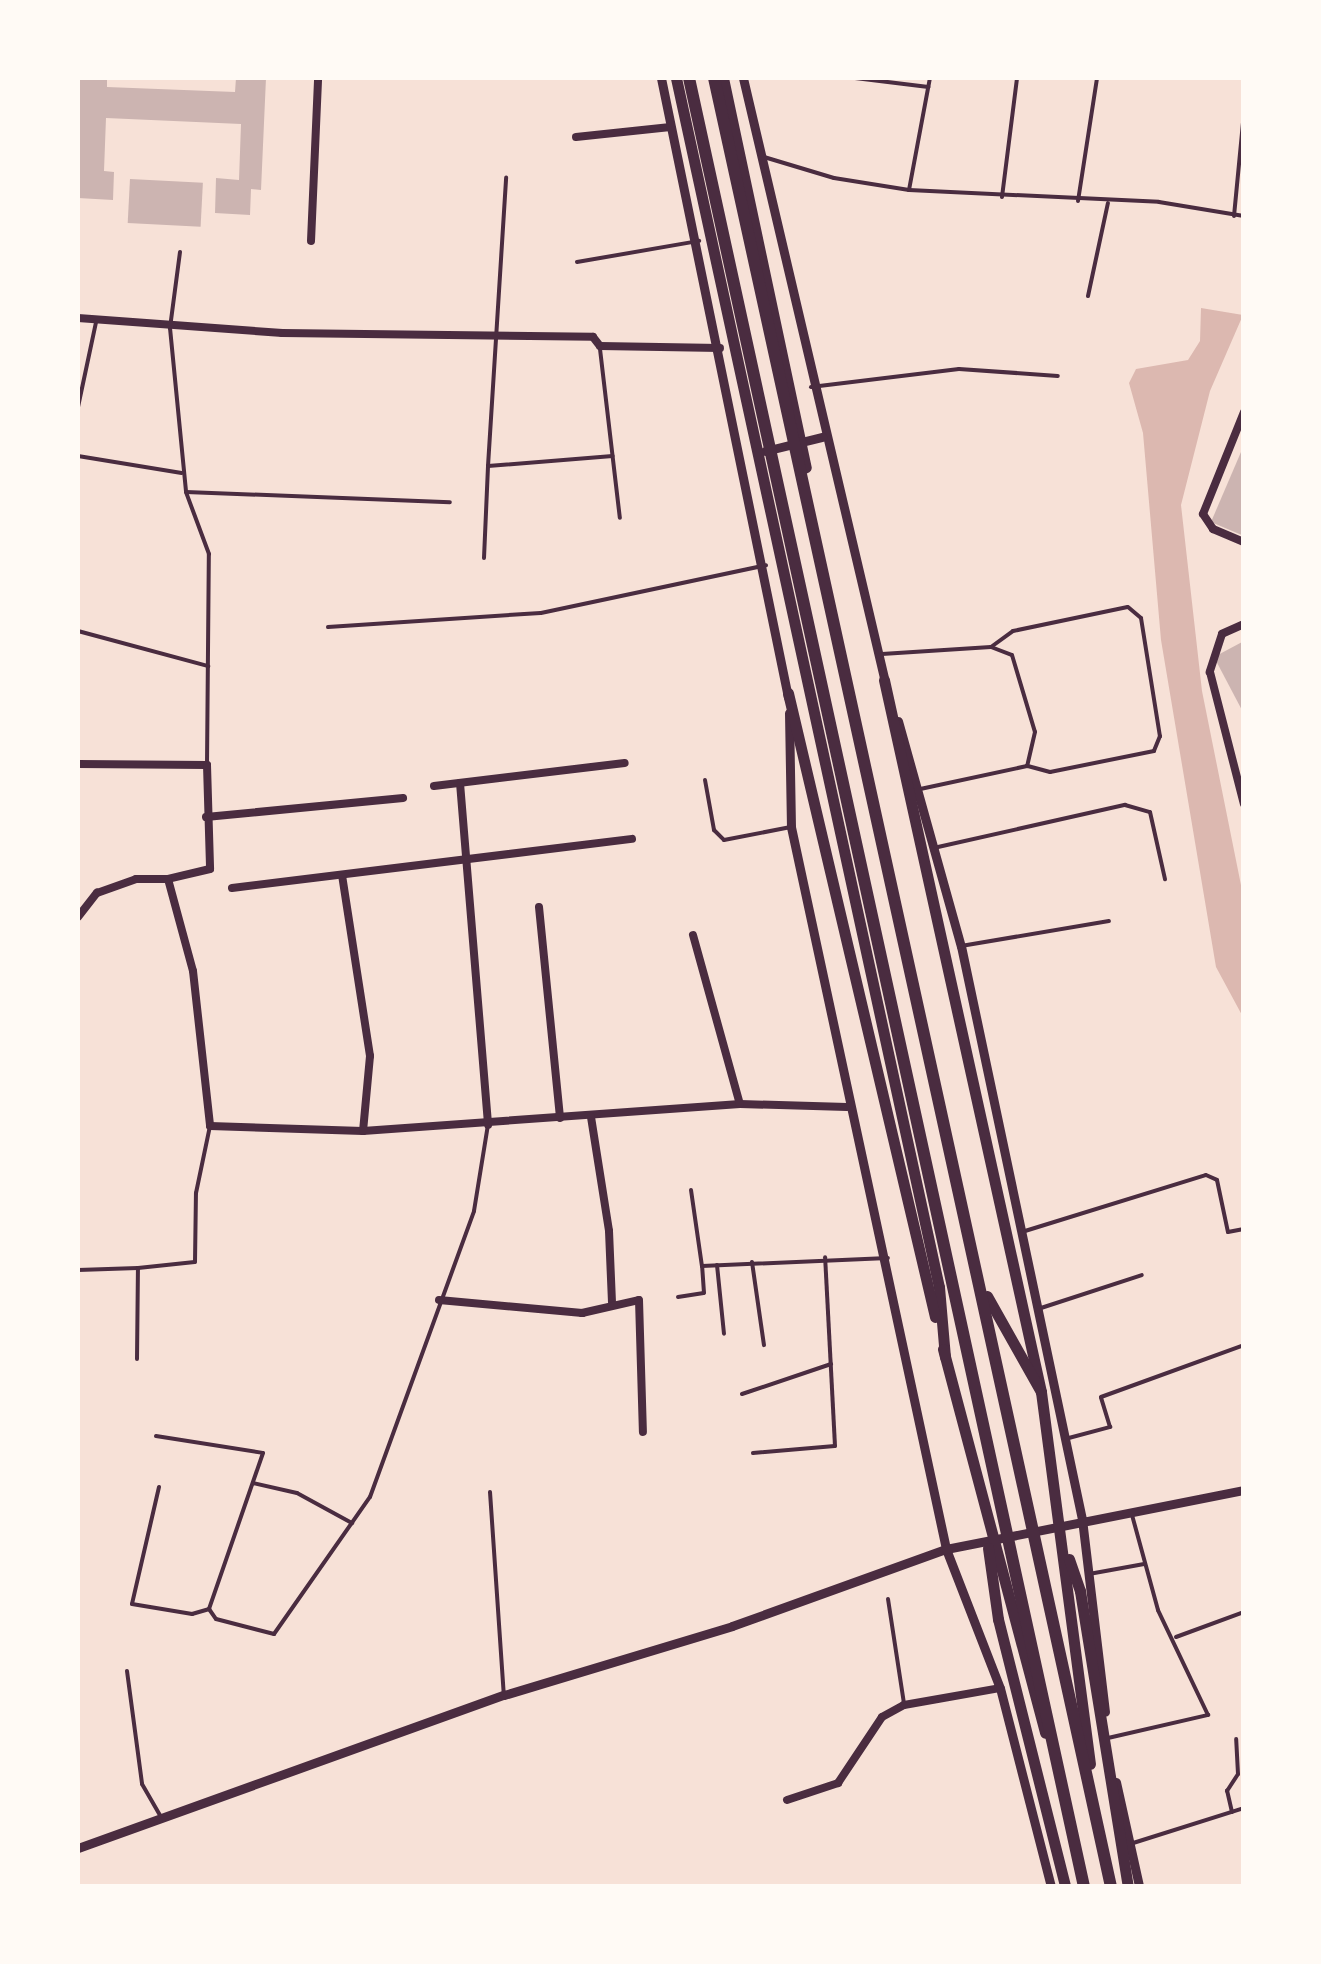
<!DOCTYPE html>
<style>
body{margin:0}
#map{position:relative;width:1321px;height:1964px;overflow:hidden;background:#f7e1d7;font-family:Ubuntu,sans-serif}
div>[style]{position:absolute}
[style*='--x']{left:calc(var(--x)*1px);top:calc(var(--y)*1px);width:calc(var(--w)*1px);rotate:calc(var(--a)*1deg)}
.water>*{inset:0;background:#dcb8b0}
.building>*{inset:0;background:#ccb4b1;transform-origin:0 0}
.service>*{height:4px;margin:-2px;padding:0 2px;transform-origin:2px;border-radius:2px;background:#4a2c40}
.minor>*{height:8px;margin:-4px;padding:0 4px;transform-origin:4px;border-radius:4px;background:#4a2c40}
.tertiary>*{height:9px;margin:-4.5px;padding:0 4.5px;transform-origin:4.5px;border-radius:4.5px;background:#4a2c40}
.primary>*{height:11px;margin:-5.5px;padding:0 5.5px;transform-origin:5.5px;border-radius:5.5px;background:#4a2c40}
.trunk>*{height:12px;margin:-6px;padding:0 6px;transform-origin:6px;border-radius:6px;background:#4a2c40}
span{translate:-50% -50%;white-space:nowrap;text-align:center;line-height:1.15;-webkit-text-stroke:9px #fffaf5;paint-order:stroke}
.frame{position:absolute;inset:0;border:80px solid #fffaf5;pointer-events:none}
</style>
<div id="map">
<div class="water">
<div style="clip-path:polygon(1201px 308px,1243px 315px,1210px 391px,1181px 505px,1202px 691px,1243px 895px,1243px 1017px,1216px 967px,1161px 640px,1143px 433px,1129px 383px,1136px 369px,1188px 360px,1200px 341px)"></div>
</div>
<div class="building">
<div style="clip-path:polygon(78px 78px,107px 78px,107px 87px,235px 92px,236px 78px,266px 78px,261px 190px,251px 189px,250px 215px,215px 213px,216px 178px,239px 180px,241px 124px,106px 118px,104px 171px,114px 172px,113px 200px,78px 198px)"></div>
<div style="left:130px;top:179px;width:73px;height:44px;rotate:3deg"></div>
<div style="clip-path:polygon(1244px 445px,1244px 536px,1211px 522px)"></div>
<div style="clip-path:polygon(1244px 641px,1244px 714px,1214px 657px)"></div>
</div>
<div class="service">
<div style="--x:855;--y:78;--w:74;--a:7"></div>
<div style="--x:764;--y:157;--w:73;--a:16.7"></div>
<div style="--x:834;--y:178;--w:76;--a:9.1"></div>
<div style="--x:909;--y:190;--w:250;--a:2.7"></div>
<div style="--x:1159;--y:202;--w:86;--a:9.4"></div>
<div style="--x:909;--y:190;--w:114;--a:-79.4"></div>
<div style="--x:1002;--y:197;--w:120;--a:-82.8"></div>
<div style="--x:1078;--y:201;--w:124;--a:-81.2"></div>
<div style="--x:1234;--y:216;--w:103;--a:-84.5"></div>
<div style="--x:180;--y:252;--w:77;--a:97.5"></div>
<div style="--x:170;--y:328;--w:164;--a:84.4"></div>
<div style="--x:577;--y:262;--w:124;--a:-9.8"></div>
<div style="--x:1088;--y:296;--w:95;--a:-77.9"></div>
<div style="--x:600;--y:349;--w:170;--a:83.3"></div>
<div style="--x:811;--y:387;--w:149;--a:-6.9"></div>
<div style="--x:959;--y:369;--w:99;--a:4"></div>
<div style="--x:78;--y:407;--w:87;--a:-78"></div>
<div style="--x:78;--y:456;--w:105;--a:9.3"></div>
<div style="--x:488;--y:466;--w:289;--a:-86.4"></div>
<div style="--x:484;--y:558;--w:92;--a:-87.5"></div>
<div style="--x:488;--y:466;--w:125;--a:-4.6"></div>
<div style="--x:328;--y:627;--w:213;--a:-3.8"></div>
<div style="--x:541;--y:613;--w:230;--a:-12"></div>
<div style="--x:78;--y:631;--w:135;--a:15.1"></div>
<div style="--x:991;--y:647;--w:27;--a:-36"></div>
<div style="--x:1013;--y:631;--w:117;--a:-11.8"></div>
<div style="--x:1128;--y:607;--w:17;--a:40"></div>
<div style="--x:1141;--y:618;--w:120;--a:80.9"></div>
<div style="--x:1160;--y:736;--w:16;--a:112"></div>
<div style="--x:1154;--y:751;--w:106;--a:168.6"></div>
<div style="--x:1050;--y:772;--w:24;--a:-165"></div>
<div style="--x:882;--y:654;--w:109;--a:-3.7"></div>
<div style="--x:991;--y:647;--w:22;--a:21"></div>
<div style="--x:1012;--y:655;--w:80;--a:73.4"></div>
<div style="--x:1035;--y:732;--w:35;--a:103"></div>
<div style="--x:1027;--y:766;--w:108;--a:167.8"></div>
<div style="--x:207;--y:765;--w:211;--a:-89.5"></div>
<div style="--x:209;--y:554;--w:66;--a:-110.4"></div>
<div style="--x:186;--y:492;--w:264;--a:2.2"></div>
<div style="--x:705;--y:780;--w:51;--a:79.8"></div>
<div style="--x:714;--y:830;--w:14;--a:45"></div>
<div style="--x:724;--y:840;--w:68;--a:-11"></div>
<div style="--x:938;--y:847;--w:192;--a:-12.7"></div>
<div style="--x:1125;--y:805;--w:26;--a:16"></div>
<div style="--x:1150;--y:812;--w:69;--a:77.4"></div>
<div style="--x:961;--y:946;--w:150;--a:-9.6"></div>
<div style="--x:691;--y:1190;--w:77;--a:81.8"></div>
<div style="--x:702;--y:1266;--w:186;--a:-2.5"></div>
<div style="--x:1025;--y:1231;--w:189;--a:-17.2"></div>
<div style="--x:1206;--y:1175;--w:12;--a:24"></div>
<div style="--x:1217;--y:1180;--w:53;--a:78.1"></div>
<div style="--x:1228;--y:1232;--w:16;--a:-11"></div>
<div style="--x:752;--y:1262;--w:84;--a:81.8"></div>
<div style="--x:717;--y:1265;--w:69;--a:84.2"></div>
<div style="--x:78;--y:1270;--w:60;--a:-1.9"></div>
<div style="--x:678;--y:1297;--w:26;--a:-9"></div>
<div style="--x:704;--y:1293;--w:27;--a:-94"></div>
<div style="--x:1041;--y:1308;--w:106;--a:-18.1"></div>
<div style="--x:137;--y:1359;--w:91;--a:-89.4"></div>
<div style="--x:138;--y:1268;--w:57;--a:-6"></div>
<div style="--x:195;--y:1262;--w:69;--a:-89.2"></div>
<div style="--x:196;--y:1193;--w:68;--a:-78.2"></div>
<div style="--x:742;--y:1394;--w:94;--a:-18.6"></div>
<div style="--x:156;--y:1436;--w:108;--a:9"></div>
<div style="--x:263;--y:1453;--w:165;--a:109.1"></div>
<div style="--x:209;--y:1609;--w:12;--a:55"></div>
<div style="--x:216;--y:1619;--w:60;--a:14.5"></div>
<div style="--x:274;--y:1634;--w:167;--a:-55"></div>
<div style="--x:370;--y:1497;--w:304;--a:-70"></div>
<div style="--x:474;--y:1211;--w:87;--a:-80.8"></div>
<div style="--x:1065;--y:1439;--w:47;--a:-14.9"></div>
<div style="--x:1110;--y:1427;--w:31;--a:-107"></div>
<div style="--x:1101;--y:1397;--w:152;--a:-20"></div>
<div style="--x:753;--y:1453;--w:82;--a:-4.9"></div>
<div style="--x:835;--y:1446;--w:189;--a:-93"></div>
<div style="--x:253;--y:1483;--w:45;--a:12.8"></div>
<div style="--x:297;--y:1493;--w:63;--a:28.6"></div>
<div style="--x:159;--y:1487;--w:120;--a:103"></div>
<div style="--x:132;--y:1604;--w:61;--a:9.5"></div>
<div style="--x:192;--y:1614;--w:18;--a:-16"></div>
<div style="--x:490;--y:1492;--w:203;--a:86.1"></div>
<div style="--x:1089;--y:1574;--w:56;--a:-10.3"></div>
<div style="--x:888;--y:1599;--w:105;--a:81.3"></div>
<div style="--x:1176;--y:1637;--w:72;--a:-20.2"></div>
<div style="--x:127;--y:1671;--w:114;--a:82.4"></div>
<div style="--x:142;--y:1784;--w:38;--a:60"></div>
<div style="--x:1108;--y:1738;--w:103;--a:-13"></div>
<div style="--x:1208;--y:1715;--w:116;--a:-115.5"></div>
<div style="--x:1158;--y:1610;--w:98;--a:-105.3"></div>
<div style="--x:1232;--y:1812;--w:22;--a:-103"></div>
<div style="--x:1227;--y:1791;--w:20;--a:-57"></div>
<div style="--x:1238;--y:1774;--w:35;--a:-93"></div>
<div style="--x:1130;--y:1844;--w:120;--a:-17.5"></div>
</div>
<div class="minor">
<div style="--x:576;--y:137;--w:95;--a:-6.1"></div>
<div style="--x:311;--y:241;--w:163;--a:-87.5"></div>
<div style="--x:78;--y:318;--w:205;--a:4.2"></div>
<div style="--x:282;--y:333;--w:311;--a:0.7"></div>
<div style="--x:593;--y:337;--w:11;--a:52"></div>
<div style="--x:600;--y:346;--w:120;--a:1"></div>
<div style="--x:1244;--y:412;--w:110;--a:111.9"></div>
<div style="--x:1203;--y:514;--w:18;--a:56"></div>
<div style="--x:1213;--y:529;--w:34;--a:23"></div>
<div style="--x:1244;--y:624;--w:24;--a:156"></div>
<div style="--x:1222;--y:634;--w:40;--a:108"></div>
<div style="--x:1210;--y:672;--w:136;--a:75.6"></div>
<div style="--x:78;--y:764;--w:129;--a:0.4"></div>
<div style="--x:207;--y:765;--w:104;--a:88.3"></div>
<div style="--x:210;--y:869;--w:43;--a:166.6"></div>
<div style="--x:168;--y:879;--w:95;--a:74.8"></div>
<div style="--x:193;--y:971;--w:156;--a:83.7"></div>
<div style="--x:210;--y:1126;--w:153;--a:1.9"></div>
<div style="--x:363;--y:1131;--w:378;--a:-4.1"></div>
<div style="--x:740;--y:1104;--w:107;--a:1.6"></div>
<div style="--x:460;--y:783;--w:343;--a:85.3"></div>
<div style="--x:434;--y:786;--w:192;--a:-6.9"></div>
<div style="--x:206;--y:817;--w:198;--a:-5.5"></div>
<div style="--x:342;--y:875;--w:183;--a:81.2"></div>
<div style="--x:370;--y:1056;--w:75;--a:95.3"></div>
<div style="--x:232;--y:888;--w:403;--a:-7"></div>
<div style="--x:539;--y:907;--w:212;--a:84.3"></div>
<div style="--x:78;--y:917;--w:31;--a:-52"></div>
<div style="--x:97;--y:893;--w:41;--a:-19.7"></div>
<div style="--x:136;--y:879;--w:32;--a:0"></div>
<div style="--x:693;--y:935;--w:175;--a:74.5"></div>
<div style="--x:591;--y:1117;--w:115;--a:81"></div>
<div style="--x:609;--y:1231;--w:71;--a:87.6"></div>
<div style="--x:439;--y:1300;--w:144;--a:5.2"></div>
<div style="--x:582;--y:1313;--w:58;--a:-12.8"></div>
<div style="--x:639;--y:1300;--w:132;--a:88.3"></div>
<div style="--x:787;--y:1800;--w:54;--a:-18.4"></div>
<div style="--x:838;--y:1783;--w:79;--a:-56.3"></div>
<div style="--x:882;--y:1717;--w:25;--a:-29"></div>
<div style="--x:904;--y:1705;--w:97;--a:-10"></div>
</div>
<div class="tertiary">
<div style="--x:661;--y:78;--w:632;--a:78.41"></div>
<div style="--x:743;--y:78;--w:620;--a:76.77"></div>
<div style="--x:765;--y:451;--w:59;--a:-13.8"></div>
<div style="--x:789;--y:713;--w:114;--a:89"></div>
<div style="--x:791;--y:827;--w:738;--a:77.88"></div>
<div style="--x:946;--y:1549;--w:149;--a:68.8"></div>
<div style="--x:1000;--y:1688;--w:204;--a:75.6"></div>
<div style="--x:898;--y:721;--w:234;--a:74.4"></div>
<div style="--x:961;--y:946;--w:586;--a:78.08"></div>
<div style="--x:1082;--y:1519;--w:194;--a:83.2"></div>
<div style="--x:1116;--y:1782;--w:107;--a:77.5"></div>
<div style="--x:78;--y:1848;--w:453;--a:-19.8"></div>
<div style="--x:504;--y:1695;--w:238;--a:-16.8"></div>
<div style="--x:732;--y:1626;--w:227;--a:-19.8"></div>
<div style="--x:946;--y:1549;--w:304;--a:-11.2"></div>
</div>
<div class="primary">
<div style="--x:676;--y:78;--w:1237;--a:77.73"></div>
<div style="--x:939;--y:1287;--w:70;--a:85.1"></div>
<div style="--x:723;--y:78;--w:398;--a:78"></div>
<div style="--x:884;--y:680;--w:729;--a:77.56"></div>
<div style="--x:1041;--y:1392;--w:375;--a:82.5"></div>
<div style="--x:788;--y:693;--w:641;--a:76.74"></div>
<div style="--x:987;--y:1296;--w:110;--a:60.6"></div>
<div style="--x:943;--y:1349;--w:397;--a:75.1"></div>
<div style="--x:988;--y:1548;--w:72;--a:82"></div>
<div style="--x:998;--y:1619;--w:275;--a:75.9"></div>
<div style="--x:1069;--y:1559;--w:34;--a:71"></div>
<div style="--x:1080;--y:1591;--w:299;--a:80.8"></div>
</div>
<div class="trunk">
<div style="--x:689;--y:78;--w:1851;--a:77.68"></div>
<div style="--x:714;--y:78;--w:1851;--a:77.62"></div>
</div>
<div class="frame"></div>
</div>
